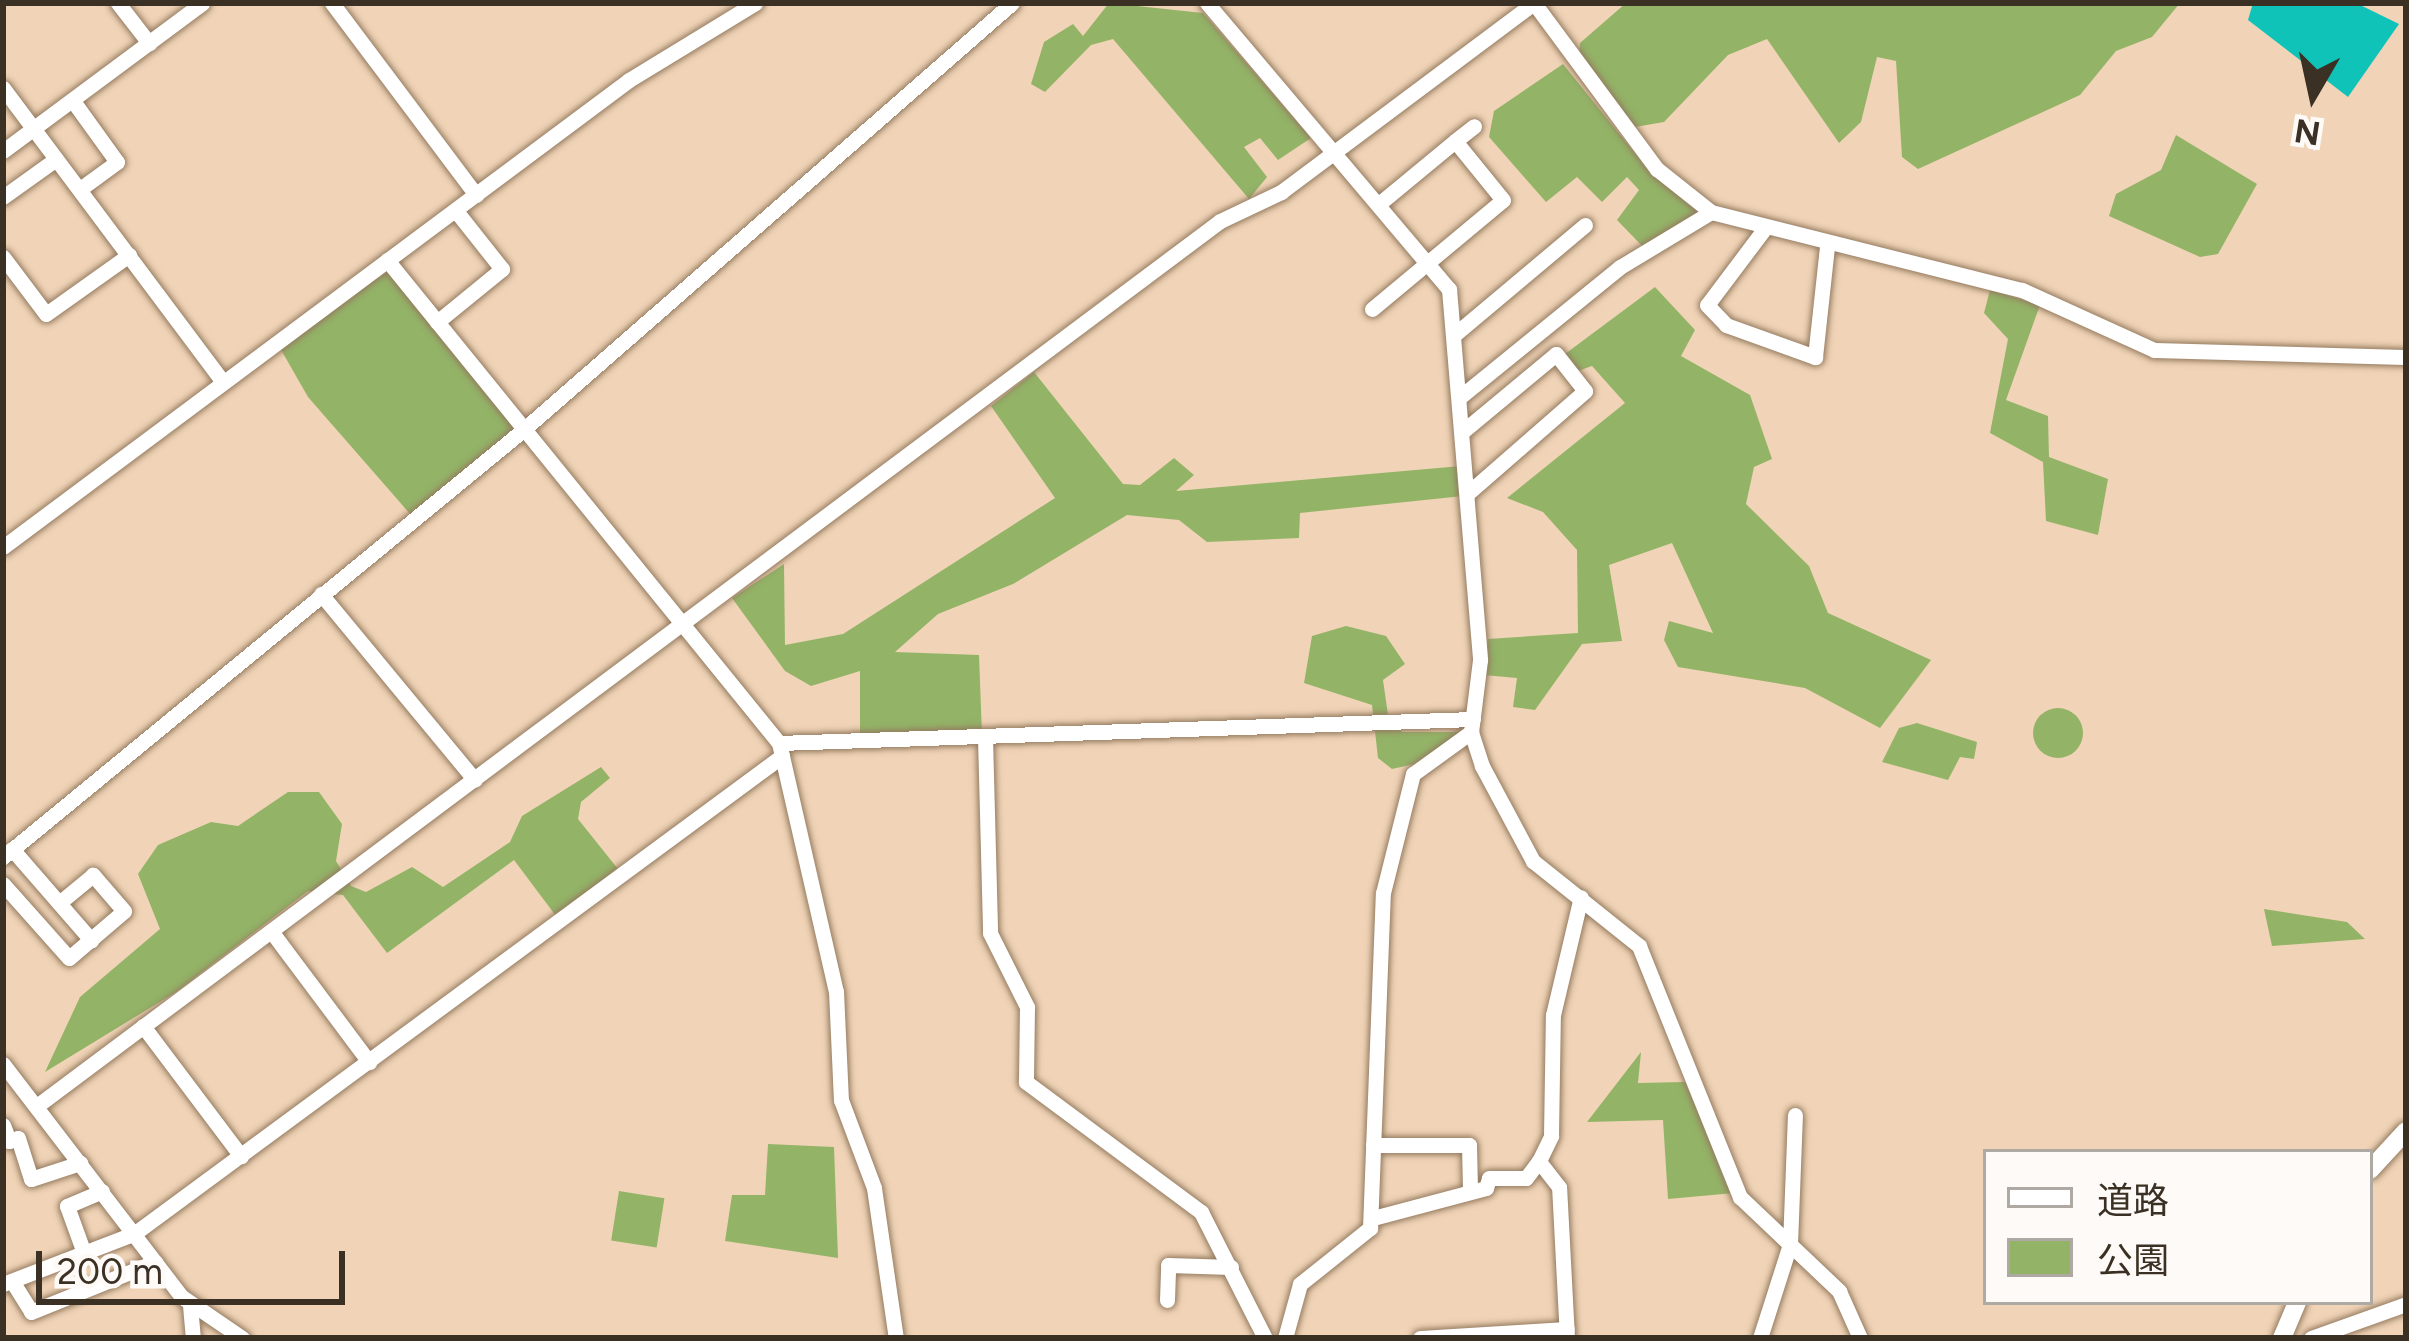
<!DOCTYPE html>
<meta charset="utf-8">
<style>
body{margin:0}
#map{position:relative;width:2409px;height:1341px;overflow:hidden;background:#f1d4b7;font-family:Figtree,"Noto Sans JP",sans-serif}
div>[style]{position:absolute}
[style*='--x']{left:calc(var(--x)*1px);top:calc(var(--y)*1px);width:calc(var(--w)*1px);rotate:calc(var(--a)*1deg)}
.green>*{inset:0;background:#93b467;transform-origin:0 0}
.round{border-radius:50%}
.water>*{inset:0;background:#0fc3b9}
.roads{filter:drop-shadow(0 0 3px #947b60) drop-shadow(0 0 3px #947b60)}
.minor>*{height:15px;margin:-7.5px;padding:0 7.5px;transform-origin:7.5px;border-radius:7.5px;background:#fff}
.major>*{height:18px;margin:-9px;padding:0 9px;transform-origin:9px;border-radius:9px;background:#fff}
span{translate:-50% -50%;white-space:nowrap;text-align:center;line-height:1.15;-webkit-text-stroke:9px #fdfaf7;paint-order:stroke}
.frame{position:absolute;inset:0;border:6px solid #3b3024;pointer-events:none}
.legend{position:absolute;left:1983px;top:1149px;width:390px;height:156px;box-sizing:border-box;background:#fdfaf7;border:3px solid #afa9a3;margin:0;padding:15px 21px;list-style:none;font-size:36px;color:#3b3024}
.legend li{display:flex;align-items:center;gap:24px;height:60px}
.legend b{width:60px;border:3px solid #afa9a3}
.north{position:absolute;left:2253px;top:36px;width:120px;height:120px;-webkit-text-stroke:9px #fdfaf7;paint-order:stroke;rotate:189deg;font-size:33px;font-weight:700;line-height:48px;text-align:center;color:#3b3024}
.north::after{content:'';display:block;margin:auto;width:42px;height:54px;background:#3b3024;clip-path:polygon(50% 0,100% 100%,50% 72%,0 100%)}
.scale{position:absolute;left:36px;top:1251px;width:309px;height:54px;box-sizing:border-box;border:6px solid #3b3024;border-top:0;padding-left:15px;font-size:36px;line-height:42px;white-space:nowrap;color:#3b3024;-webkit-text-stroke:9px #fdfaf7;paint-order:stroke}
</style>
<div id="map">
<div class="green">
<div style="clip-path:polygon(1109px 3px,1203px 13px,1311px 138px,1278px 160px,1260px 138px,1244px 147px,1267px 177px,1249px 199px,1113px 39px,1091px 45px,1045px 92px,1031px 84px,1044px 42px,1073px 24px,1083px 36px)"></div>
<div style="clip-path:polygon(1626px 3px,2180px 3px,2152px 37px,2116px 51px,2080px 95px,1918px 169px,1902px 157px,1896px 61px,1877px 57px,1861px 122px,1839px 143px,1767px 39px,1728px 55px,1664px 122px,1635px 127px,1579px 56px,1580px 43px)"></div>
<div style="clip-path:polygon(1563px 64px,1650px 172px,1700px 211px,1648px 252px,1617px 220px,1639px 190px,1627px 177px,1602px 202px,1577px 177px,1546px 202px,1489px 137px,1494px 111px)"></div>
<div style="clip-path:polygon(2176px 135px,2257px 184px,2218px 254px,2200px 257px,2109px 216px,2116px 194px,2161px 170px)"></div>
<div style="clip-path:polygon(386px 268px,516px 427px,411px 515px,308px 397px,280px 348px)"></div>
<div style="clip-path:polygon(1655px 287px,1695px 330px,1681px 356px,1750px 395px,1772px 459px,1754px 467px,1746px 504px,1809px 566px,1828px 613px,1931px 660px,1880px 728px,1805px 688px,1678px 667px,1664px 640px,1669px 621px,1713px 633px,1672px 543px,1609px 565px,1622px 641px,1582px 644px,1535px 710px,1513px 707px,1517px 678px,1484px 675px,1488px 639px,1578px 633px,1577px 550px,1543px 512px,1507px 498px,1625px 403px,1592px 366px,1575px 372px,1565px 354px)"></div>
<div style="clip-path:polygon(1990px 290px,2040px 305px,2006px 400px,2048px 416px,2049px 457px,2108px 479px,2098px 535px,2046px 521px,2043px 462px,1990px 433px,2008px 339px,1984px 313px)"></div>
<div style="clip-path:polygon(1034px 372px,1123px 484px,1140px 485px,1174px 458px,1194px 475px,1176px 491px,1461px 466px,1463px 496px,1300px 513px,1299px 538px,1207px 542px,1179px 520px,1127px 515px,1013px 584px,938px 614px,895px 652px,979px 655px,982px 735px,860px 738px,860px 671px,811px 686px,785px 671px,732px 598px,784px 564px,785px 645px,843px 634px,1055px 498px,991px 406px)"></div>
<div style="clip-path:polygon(1346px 626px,1386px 636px,1405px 664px,1383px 680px,1388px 715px,1402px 732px,1462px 732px,1414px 764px,1392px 769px,1378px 758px,1372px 705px,1304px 683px,1312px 636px)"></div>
<div class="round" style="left:2033px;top:708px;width:50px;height:50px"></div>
<div style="clip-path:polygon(1917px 723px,1977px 742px,1974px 759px,1960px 757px,1948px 780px,1882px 762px,1899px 728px)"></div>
<div style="clip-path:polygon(601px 767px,610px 778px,581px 802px,578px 819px,618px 869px,556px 916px,514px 860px,387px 953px,343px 895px,308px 891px,176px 992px,45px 1072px,80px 997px,160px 929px,138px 874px,158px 845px,211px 822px,238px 826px,288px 792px,319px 792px,342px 824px,336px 861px,351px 886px,366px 892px,412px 867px,443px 887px,510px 842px,522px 816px)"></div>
<div style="clip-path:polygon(2264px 909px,2347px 922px,2365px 939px,2272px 946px)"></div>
<div style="clip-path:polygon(1641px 1052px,1638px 1083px,1685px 1082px,1734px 1193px,1668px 1199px,1663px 1120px,1587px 1122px)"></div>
<div style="clip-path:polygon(768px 1144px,834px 1147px,838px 1258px,725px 1241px,732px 1195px,765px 1195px)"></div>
<div style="left:619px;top:1191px;width:46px;height:50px;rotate:9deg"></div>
</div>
<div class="water">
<div style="clip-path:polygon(2253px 3px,2356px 3px,2399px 24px,2348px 97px,2248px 20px)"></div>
</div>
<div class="roads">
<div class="minor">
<div style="--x:118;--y:3;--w:51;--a:52.2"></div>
<div style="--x:332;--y:3;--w:240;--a:53.1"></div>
<div style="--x:1207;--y:3;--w:375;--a:49.8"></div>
<div style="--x:1449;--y:289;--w:372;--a:85.2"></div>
<div style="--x:1480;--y:660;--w:73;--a:97.1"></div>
<div style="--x:1471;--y:732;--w:36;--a:72"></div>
<div style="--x:1482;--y:766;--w:108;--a:61.8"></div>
<div style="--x:1533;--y:861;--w:136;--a:38.7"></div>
<div style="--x:1639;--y:946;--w:271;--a:68.1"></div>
<div style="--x:1740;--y:1197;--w:137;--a:43.5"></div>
<div style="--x:1839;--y:1291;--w:51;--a:65.9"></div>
<div style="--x:1534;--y:3;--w:207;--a:53.5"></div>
<div style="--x:1657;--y:169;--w:69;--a:38.5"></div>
<div style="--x:1711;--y:212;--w:321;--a:14.1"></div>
<div style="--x:2022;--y:290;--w:145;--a:24.4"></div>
<div style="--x:2154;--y:350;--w:252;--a:1.6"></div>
<div style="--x:3;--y:88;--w:366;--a:53.2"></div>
<div style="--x:73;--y:101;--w:75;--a:54.2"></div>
<div style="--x:117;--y:162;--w:46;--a:143.9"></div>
<div style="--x:1455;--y:141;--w:24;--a:-38"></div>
<div style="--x:3;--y:151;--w:248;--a:-36.6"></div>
<div style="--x:3;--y:197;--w:65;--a:-35.6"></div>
<div style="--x:1765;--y:228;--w:96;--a:127"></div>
<div style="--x:1707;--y:305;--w:28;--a:46"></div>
<div style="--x:1726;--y:325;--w:95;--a:19.8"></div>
<div style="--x:1815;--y:357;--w:111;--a:-83.8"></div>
<div style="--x:3;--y:257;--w:71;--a:53"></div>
<div style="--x:46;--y:314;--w:102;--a:-35.4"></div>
<div style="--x:387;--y:260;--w:622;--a:50.94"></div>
<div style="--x:779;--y:743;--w:254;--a:77.1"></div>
<div style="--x:836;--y:991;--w:109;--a:87.4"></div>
<div style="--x:841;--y:1100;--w:94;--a:69.4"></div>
<div style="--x:874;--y:1188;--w:152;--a:81.7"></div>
<div style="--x:1372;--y:309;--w:170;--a:-39.8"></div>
<div style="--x:1503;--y:200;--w:76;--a:-129.1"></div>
<div style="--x:1455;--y:141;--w:97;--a:140.4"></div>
<div style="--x:437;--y:322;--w:84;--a:-39.2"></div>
<div style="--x:502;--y:269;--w:74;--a:-128.4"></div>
<div style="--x:1454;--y:335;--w:171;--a:-40"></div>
<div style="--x:1460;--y:397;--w:206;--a:-39.1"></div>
<div style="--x:1620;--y:267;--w:106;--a:-31.1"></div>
<div style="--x:1462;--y:432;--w:122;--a:-39.7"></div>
<div style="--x:1556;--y:354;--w:47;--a:51.9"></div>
<div style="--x:1585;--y:391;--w:155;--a:138.9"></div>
<div style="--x:3;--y:547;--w:781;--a:-36.72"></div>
<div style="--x:629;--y:80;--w:148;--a:-31.4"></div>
<div style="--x:321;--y:594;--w:241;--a:50.4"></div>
<div style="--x:985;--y:737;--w:196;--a:88.5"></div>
<div style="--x:990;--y:933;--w:83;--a:63.4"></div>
<div style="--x:1027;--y:1007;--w:75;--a:90.8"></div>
<div style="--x:1026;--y:1082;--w:218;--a:36.6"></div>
<div style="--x:1201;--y:1212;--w:141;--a:63.1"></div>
<div style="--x:779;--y:743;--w:694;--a:-1.98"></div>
<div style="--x:12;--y:849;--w:121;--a:49"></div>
<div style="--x:3;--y:857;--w:673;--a:-39.39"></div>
<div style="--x:523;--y:430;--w:649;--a:-41.13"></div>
<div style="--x:3;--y:884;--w:99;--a:48.3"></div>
<div style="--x:69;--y:958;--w:72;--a:-40.5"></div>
<div style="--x:124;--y:911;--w:48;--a:-130.7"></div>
<div style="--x:93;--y:875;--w:44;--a:140.5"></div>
<div style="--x:271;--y:931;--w:164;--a:53.2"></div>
<div style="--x:143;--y:1026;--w:163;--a:53"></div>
<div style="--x:3;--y:1064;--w:294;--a:52.5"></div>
<div style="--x:182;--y:1297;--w:73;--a:34.3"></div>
<div style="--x:38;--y:1105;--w:1476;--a:-36.79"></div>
<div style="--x:1220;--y:221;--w:68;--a:-25.4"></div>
<div style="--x:1281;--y:192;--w:316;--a:-36.8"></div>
<div style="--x:3;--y:1125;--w:17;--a:69"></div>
<div style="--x:9;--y:1141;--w:9;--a:-18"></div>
<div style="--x:18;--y:1138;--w:43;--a:72.4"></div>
<div style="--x:31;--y:1179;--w:52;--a:-18.1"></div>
<div style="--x:1373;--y:1145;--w:96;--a:0"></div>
<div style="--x:1469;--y:1145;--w:45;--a:88.7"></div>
<div style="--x:1373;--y:1218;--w:117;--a:-14.9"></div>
<div style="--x:1486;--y:1188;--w:10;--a:-73"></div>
<div style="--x:1489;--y:1178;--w:37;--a:0"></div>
<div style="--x:1526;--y:1178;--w:21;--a:-53"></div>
<div style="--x:84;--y:1253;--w:50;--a:-109.9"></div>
<div style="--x:67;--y:1206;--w:38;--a:-23"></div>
<div style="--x:12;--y:1281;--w:36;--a:58"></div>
<div style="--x:31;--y:1312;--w:134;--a:-22"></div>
<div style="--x:3;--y:1284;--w:142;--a:-21.1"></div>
<div style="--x:135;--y:1233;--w:804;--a:-36.4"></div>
<div style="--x:1167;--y:1300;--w:35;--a:-88"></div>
<div style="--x:1168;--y:1265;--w:63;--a:1.8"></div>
<div style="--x:190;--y:1305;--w:33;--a:85"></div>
<div style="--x:1285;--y:1338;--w:56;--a:-74.5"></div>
<div style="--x:1300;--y:1284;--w:90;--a:-38.7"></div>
<div style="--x:1370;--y:1228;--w:335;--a:-87.8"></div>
<div style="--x:1383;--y:893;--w:123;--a:-75.9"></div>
<div style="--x:1413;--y:774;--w:72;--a:-35.9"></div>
<div style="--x:1420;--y:1338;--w:147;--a:-3.5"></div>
<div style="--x:1567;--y:1338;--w:151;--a:-93"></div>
<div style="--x:1559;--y:1187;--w:33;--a:-128"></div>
<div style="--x:1539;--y:1161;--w:28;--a:-64"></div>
<div style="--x:1551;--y:1136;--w:121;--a:-89.1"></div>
<div style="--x:1553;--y:1015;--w:121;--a:-76.7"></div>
<div style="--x:1760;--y:1338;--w:99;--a:-72.3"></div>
<div style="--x:1790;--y:1244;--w:129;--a:-87.8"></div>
<div style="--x:2311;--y:1338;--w:101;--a:-19.7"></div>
</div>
<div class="major">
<div style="--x:2370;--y:1170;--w:53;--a:-47.3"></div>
<div style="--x:2282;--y:1338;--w:39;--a:-67"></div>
</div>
</div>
<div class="frame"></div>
<ul class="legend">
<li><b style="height:15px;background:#fff"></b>道路</li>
<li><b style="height:33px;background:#93b467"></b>公園</li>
</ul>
<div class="north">N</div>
<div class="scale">200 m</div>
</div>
